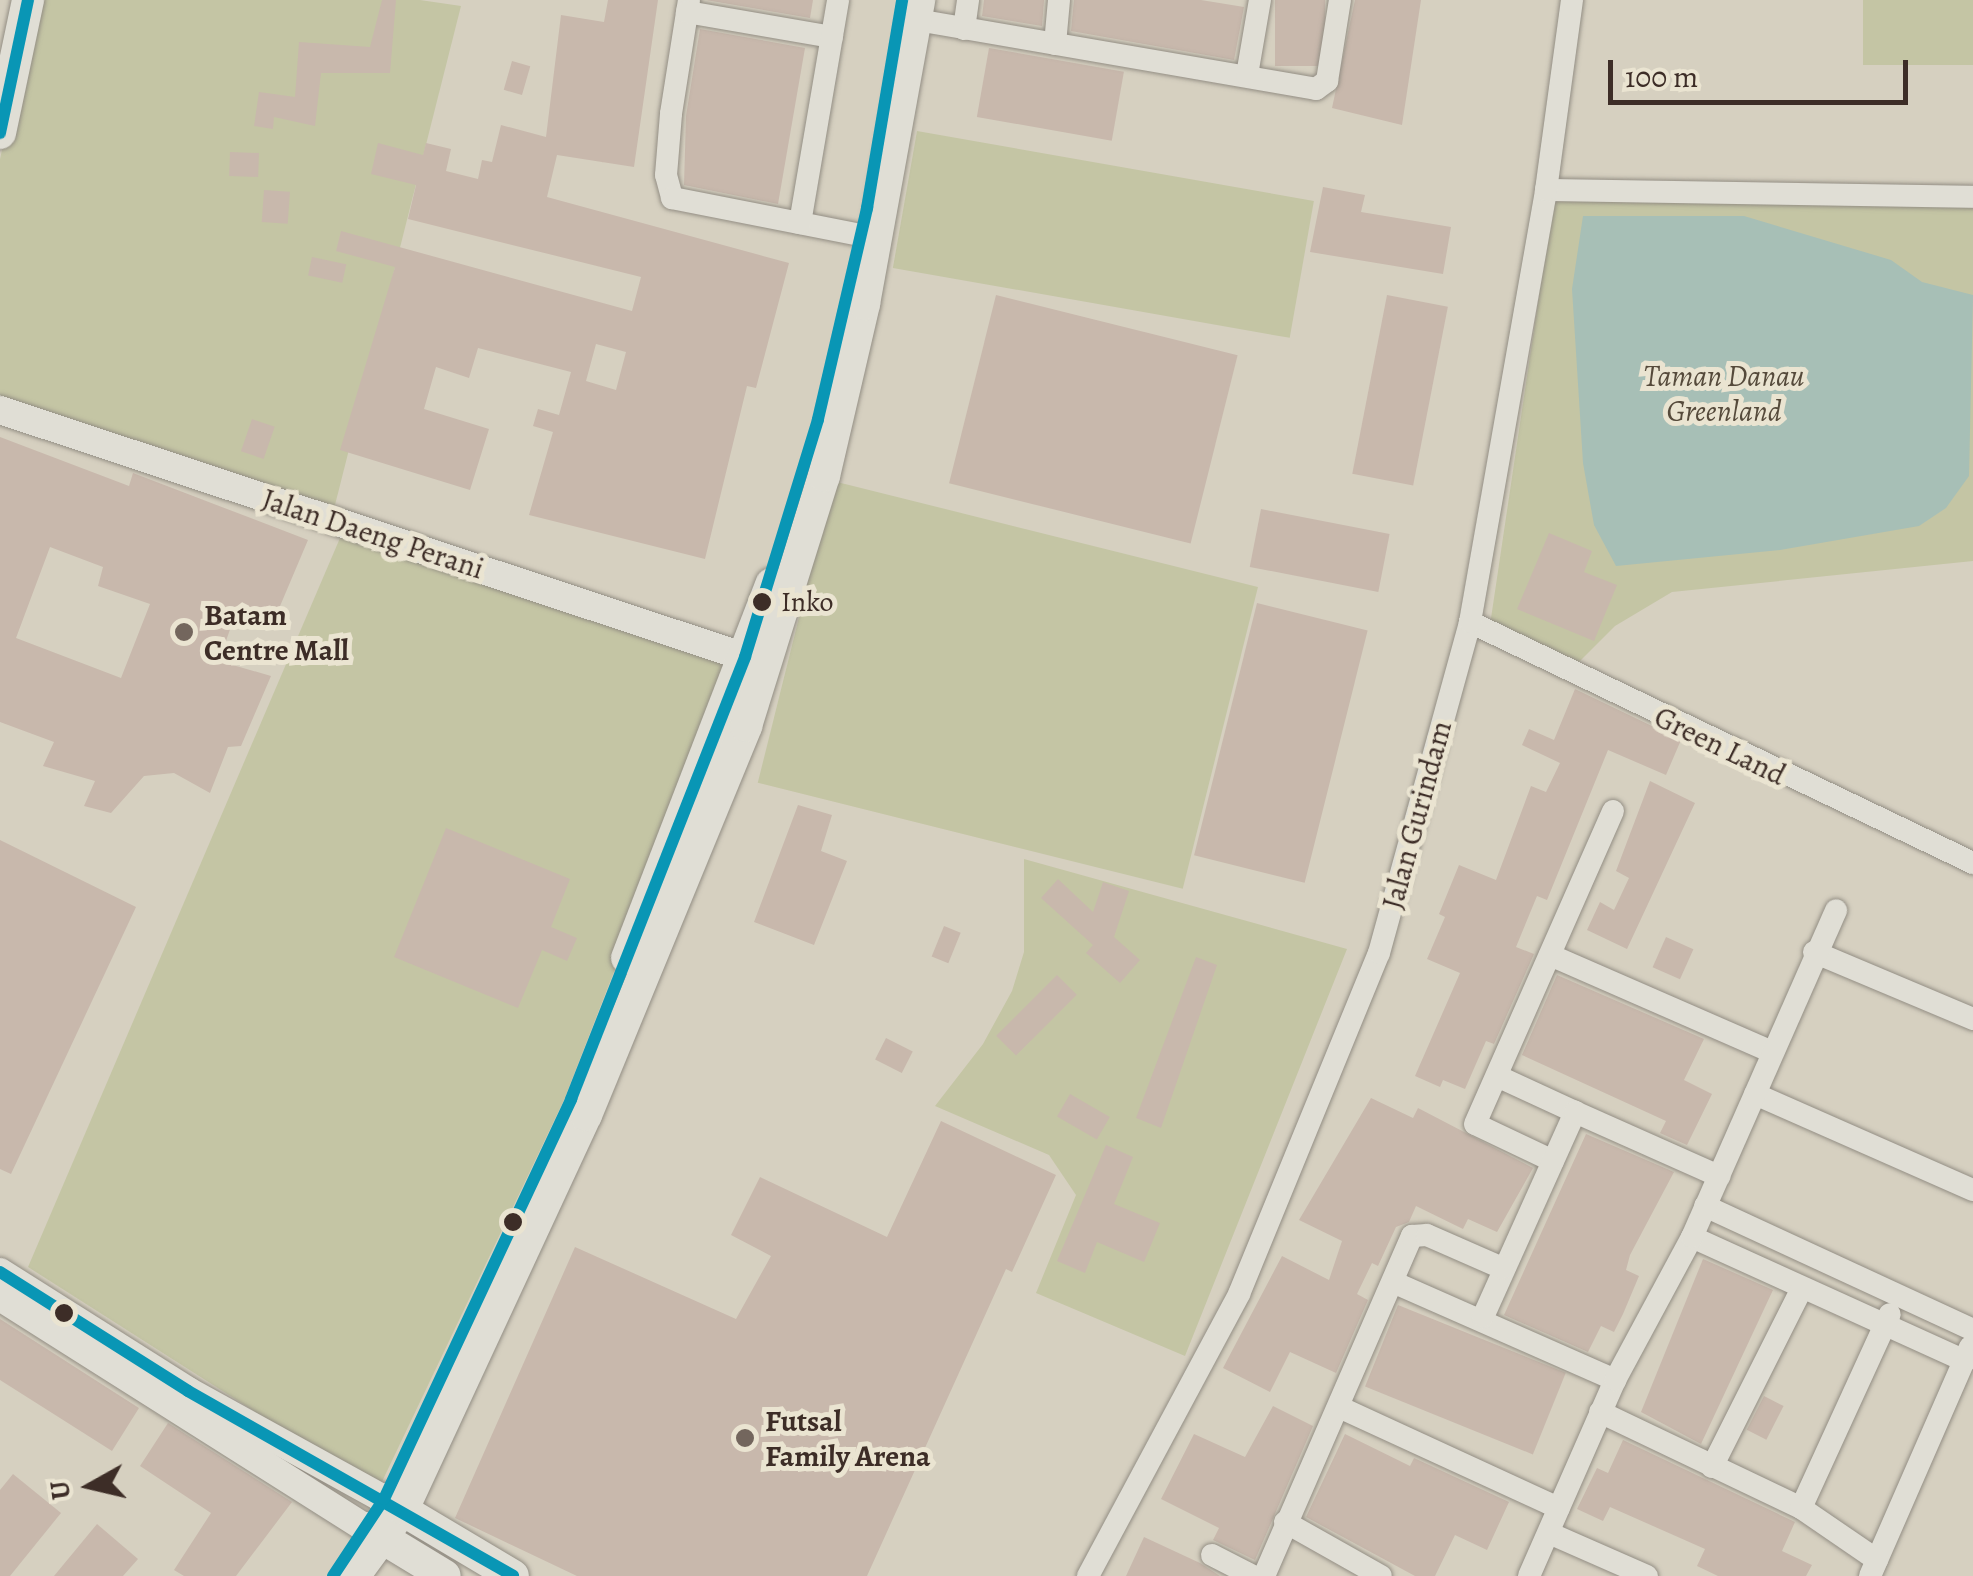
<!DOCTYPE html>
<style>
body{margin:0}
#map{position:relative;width:1973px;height:1576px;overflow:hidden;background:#d6d0c0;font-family:Alegreya,serif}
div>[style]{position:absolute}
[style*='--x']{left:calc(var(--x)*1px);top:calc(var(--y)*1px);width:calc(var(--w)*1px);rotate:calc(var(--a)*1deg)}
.green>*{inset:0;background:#c4c5a4;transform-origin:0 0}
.water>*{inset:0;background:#a7bfb6}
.building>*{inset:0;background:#c8b8ac;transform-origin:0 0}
.roads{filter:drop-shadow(0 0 2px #938e84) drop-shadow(0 0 2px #938e84)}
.minor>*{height:22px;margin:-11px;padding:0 11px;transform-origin:11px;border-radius:11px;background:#e0ded5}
.tertiary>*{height:28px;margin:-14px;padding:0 14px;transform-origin:14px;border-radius:14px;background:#e0ded5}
.secondary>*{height:32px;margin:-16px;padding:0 16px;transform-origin:16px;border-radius:16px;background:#e0ded5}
.bus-1>*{height:12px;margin:-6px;padding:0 6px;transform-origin:6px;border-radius:6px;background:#0996b5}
.dots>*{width:28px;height:28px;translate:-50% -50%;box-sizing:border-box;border:5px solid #eae4d1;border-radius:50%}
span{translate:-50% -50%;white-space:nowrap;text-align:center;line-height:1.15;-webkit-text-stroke:10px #eae4d1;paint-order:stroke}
.bus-label{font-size:28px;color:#3d2d27}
.left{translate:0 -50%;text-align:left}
.park-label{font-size:30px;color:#554a3b;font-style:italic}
.street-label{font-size:30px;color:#3d2d27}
.poi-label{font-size:30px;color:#3d2d27;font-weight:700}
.north{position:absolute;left:40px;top:1436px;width:100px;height:100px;-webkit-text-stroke:8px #eae4d1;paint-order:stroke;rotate:262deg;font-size:28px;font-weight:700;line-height:40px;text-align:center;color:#3d2d27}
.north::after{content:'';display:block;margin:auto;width:35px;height:45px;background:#3d2d27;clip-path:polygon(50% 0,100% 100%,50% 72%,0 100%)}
.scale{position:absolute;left:1608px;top:60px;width:300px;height:45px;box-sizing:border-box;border:5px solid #3d2d27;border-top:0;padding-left:12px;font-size:30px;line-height:35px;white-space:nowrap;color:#3d2d27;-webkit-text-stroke:8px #eae4d1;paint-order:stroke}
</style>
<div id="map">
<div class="green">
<div style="clip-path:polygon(36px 0,420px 0,461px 6px,334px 509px,0 398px,0 159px)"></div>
<div style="left:1863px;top:0;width:110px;height:65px"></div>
<div style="left:917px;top:131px;width:403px;height:139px;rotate:10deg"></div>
<div style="clip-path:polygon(1554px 195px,1973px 206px,1973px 561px,1672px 592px,1615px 626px,1575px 666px,1490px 625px)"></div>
<div style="left:833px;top:481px;width:438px;height:311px;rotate:14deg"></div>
<div style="clip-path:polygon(343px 531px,734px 664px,564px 1100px,378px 1490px,28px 1267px)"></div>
<div style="clip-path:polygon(1024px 859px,1347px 949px,1185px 1356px,1036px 1293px,1076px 1195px,1049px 1155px,935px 1106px,983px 1044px,1012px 991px,1024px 952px)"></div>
</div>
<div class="water">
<div style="clip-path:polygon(1583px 216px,1744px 216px,1891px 260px,1922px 282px,1973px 295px,1969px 476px,1946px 508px,1919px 526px,1780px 550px,1616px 566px,1594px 525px,1583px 463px,1572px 289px)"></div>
</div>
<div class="building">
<div style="clip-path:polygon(382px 0,396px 0,390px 73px,321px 73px,315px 126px,274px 117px,273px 129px,254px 126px,259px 92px,295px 97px,299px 42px,370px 47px)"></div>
<div style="clip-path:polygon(evenodd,608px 0,658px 0,634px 167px,557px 155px,547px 197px,789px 263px,756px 388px,747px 386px,705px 559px,529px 515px,553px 432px,533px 426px,538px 409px,559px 415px,571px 372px,478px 348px,469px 378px,436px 367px,424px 409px,489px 429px,470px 490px,340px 450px,395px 267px,336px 251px,341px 231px,632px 311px,641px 277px,408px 219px,416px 185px,371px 174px,378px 143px,423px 155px,426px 143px,451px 149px,446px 171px,478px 179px,482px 160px,492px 162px,501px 125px,546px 137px,561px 15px,604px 22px,608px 0,596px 344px,626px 352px,616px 390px,586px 381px,596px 344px)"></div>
<div style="clip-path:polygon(706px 0,813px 0,810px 18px)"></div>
<div style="clip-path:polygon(984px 0,1044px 0,1042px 26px,982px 16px)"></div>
<div style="clip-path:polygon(1074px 0,1201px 0,1244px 7px,1234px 60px,1071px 31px)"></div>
<div style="left:1275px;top:0;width:50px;height:66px"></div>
<div style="clip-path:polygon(1355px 0,1421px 0,1402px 125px,1332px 108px)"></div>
<div style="clip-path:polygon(700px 29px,805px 48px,778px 204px,684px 185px,686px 116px)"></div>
<div style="left:989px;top:48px;width:137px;height:70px;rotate:10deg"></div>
<div style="left:512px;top:61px;width:19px;height:30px;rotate:16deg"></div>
<div style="left:230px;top:152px;width:29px;height:24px;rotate:2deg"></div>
<div style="clip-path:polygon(1323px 187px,1365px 195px,1361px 212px,1451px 227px,1443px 274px,1310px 252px)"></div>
<div style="left:264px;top:190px;width:26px;height:32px;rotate:4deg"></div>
<div style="left:312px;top:257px;width:35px;height:19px;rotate:12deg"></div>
<div style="left:996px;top:295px;width:249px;height:194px;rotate:14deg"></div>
<div style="left:1387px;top:295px;width:62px;height:182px;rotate:11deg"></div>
<div style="left:252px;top:419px;width:24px;height:34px;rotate:19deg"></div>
<div style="clip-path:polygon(evenodd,0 437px,129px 486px,133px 473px,308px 540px,272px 625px,235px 615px,219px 661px,271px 676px,241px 746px,228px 747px,210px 793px,174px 773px,144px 776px,111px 813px,84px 806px,95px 781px,43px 766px,54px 742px,0 722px,0 437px,50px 547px,103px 567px,98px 586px,150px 604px,121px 678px,16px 638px,50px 547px)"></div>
<div style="left:1261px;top:509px;width:131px;height:59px;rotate:11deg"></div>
<div style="clip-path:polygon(1549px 533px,1592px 551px,1584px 572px,1617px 585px,1594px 641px,1517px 609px)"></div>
<div style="left:1257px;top:603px;width:114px;height:260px;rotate:14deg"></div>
<div style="clip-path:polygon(1575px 689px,1681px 740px,1666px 775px,1608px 750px,1547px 900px,1537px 896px,1516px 947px,1534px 954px,1494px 1044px,1486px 1041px,1465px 1089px,1443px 1080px,1440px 1087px,1415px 1076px,1460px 973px,1427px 959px,1445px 917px,1439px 914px,1459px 865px,1496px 880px,1531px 786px,1546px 792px,1560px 763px,1522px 745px,1529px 729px,1554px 740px)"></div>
<div style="clip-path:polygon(1650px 781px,1695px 803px,1627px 949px,1587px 930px,1600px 902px,1614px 910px,1629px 878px,1616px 871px)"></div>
<div style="clip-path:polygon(798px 805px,832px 815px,821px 851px,847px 861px,814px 945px,754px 922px)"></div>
<div style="clip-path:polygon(446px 828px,570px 879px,551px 927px,577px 938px,567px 961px,542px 950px,518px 1008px,394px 957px)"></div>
<div style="clip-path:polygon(0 840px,136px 907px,11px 1174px,0 1169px)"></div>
<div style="clip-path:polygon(1058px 879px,1093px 912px,1103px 882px,1129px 891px,1114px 937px,1140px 960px,1120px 983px,1086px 953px,1093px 945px,1041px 898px)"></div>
<div style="left:944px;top:926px;width:18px;height:33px;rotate:22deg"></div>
<div style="left:1666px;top:937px;width:30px;height:33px;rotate:24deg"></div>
<div style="clip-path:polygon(1196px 957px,1217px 965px,1161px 1128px,1136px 1118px)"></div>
<div style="left:1057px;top:975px;width:28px;height:86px;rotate:45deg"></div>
<div style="clip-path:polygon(1557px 975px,1704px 1039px,1684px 1080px,1712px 1094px,1687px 1145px,1660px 1133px,1666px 1121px,1522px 1055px)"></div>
<div style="left:886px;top:1038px;width:30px;height:24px;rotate:27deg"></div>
<div style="left:1070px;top:1094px;width:46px;height:26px;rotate:30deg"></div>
<div style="clip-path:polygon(1371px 1098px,1413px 1118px,1418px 1108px,1533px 1168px,1497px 1232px,1468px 1219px,1463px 1229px,1416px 1206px,1409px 1222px,1396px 1227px,1378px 1266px,1372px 1263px,1357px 1294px,1368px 1300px,1336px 1373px,1290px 1352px,1270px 1392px,1223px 1368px,1282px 1256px,1329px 1280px,1342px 1241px,1299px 1220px)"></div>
<div style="clip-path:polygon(941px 1121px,1056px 1175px,1012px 1272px,1006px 1269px,867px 1576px,577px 1576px,455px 1518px,575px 1247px,736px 1319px,771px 1256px,731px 1235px,760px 1177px,887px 1237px)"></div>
<div style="clip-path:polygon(1586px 1134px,1674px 1172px,1630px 1255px,1626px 1270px,1639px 1276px,1623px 1314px,1614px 1332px,1601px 1326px,1588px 1352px,1504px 1315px)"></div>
<div style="clip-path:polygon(1106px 1145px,1133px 1157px,1114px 1204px,1160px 1223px,1144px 1262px,1097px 1242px,1085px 1273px,1057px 1261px)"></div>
<div style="clip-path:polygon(1703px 1259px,1773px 1290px,1701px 1444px,1641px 1412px)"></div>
<div style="left:1398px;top:1305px;width:181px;height:88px;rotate:22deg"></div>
<div style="clip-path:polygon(0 1319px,139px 1408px,112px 1451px,0 1380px)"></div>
<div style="left:1764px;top:1396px;width:22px;height:38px;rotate:27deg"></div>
<div style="clip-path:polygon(1273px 1406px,1313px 1426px,1255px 1560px,1213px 1540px,1219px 1528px,1161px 1499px,1194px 1434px,1245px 1457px)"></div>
<div style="clip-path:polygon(168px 1423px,292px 1502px,236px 1576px,184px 1576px,174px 1570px,211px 1513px,140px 1466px)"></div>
<div style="clip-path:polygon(1345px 1434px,1410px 1466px,1414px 1458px,1509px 1502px,1487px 1550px,1455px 1535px,1435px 1576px,1415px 1576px,1306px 1517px)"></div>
<div style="clip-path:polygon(1623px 1440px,1795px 1522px,1782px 1551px,1812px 1565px,1806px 1576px,1718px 1576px,1697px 1566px,1705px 1549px,1610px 1507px,1603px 1521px,1577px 1509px,1597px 1468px,1608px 1473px)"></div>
<div style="clip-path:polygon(13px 1474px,61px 1513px,10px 1576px,0 1576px,0 1490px)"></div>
<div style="clip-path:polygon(97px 1524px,138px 1559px,123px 1576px,54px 1576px)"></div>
<div style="clip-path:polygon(1144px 1537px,1200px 1563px,1220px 1576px,1126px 1576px)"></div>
</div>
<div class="roads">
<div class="minor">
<div style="--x:689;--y:0;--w:115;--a:99"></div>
<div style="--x:671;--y:114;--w:61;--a:94.7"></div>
<div style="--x:666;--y:175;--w:24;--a:75"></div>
<div style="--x:672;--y:198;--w:192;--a:11.1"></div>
<div style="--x:687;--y:12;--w:147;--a:9.8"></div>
<div style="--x:917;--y:20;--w:405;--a:9.8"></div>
<div style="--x:1316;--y:89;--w:14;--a:-36"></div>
<div style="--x:1327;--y:81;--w:82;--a:-80.9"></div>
<div style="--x:964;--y:29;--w:29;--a:-82"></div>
<div style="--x:1055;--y:44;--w:44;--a:-84.8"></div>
<div style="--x:1247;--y:75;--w:76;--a:-80.2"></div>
<div style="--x:1546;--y:190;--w:427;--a:0.9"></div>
<div style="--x:800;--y:223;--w:226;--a:-80.3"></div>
<div style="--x:1470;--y:622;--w:558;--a:25.6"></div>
<div style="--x:1814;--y:952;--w:173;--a:22.8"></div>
<div style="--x:1550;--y:955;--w:242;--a:23.6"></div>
<div style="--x:1497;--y:1076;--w:86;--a:24.8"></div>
<div style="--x:1755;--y:1094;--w:238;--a:23.8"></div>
<div style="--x:1553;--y:1161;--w:86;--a:-154.6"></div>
<div style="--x:1475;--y:1124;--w:342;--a:-66.2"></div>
<div style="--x:1705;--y:1206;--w:295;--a:24.8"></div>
<div style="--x:1692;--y:1237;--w:300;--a:24.4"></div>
<div style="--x:1393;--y:1282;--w:243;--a:23.8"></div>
<div style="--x:1483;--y:1317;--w:225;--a:-65.8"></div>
<div style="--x:1575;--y:1112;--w:158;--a:24"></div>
<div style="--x:1339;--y:1407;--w:242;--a:24.7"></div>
<div style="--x:1600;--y:1412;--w:223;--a:25.5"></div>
<div style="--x:1801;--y:1508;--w:92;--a:34.4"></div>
<div style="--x:1712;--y:1467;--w:200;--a:-63.3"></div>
<div style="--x:1801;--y:1508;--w:213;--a:-65.4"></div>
<div style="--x:1285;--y:1522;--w:110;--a:29.4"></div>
<div style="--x:1549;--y:1533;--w:107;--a:23.7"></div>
<div style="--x:1212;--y:1555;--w:46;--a:27.1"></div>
<div style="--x:1088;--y:1576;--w:320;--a:-61.8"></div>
<div style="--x:1239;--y:1294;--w:369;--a:-67.7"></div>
<div style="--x:1379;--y:953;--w:343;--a:-74.6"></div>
<div style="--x:1470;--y:622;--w:439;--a:-80"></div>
<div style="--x:1546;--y:190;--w:192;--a:-82.2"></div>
<div style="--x:1264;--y:1576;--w:371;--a:-66.5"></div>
<div style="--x:1412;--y:1236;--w:15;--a:-4"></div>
<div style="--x:1427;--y:1235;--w:82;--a:23.7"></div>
<div style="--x:1529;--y:1576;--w:214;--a:-66.3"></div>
<div style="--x:1615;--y:1380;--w:162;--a:-61.7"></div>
<div style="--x:1692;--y:1237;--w:357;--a:-66.2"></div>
<div style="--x:1870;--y:1576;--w:250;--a:-66.4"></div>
</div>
<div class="tertiary">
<div style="--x:0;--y:410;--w:785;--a:18.34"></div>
<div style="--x:0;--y:1272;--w:222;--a:32.3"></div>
<div style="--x:188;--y:1391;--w:224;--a:28.9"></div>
<div style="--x:0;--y:1297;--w:433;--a:32.3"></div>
</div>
<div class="secondary">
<div style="--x:0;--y:133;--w:136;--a:-78.1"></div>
<div style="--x:627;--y:958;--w:401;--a:-68.9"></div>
<div style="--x:384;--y:1499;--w:150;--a:30.8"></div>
<div style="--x:366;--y:1528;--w:92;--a:31.3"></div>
<div style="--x:354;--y:1576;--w:83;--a:-53.8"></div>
<div style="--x:403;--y:1509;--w:434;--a:-65.1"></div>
<div style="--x:586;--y:1115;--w:421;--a:-67.6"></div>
<div style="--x:746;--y:726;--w:262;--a:-72.7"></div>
<div style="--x:824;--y:476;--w:177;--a:-76.9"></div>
<div style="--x:864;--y:304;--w:309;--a:-79.7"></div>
</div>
</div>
<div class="bus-1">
<div style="--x:0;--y:133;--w:136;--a:-78.1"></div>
<div style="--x:0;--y:1272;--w:222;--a:32.3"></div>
<div style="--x:188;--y:1391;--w:374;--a:29.6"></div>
<div style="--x:333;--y:1576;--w:92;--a:-56.5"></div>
<div style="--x:384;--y:1499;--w:442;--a:-64.9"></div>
<div style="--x:571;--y:1099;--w:475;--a:-68.5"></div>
<div style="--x:745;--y:657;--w:249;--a:-72.9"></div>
<div style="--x:818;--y:419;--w:217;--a:-76.9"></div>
<div style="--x:867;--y:208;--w:211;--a:-80.4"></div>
</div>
<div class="dots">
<div style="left:762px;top:602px;background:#3d2d27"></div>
<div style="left:184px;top:632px;background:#73665d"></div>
<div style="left:513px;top:1222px;background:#3d2d27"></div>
<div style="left:64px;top:1313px;background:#3d2d27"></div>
<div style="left:745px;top:1438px;background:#73665d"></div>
</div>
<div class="bus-label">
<span class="left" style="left:781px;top:602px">Inko</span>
</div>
<div class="park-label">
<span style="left:1724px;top:393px">Taman Danau<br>Greenland</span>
</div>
<div class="street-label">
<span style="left:373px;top:534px;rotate:18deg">Jalan Daeng Perani</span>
<span style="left:1720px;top:746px;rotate:26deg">Green Land</span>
<span style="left:1417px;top:815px;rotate:-75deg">Jalan Gurindam</span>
</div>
<div class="poi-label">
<span class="left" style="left:204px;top:632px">Batam<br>Centre Mall</span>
<span class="left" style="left:765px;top:1438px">Futsal<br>Family Arena</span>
</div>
<div class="north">U</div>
<div class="scale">100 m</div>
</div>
